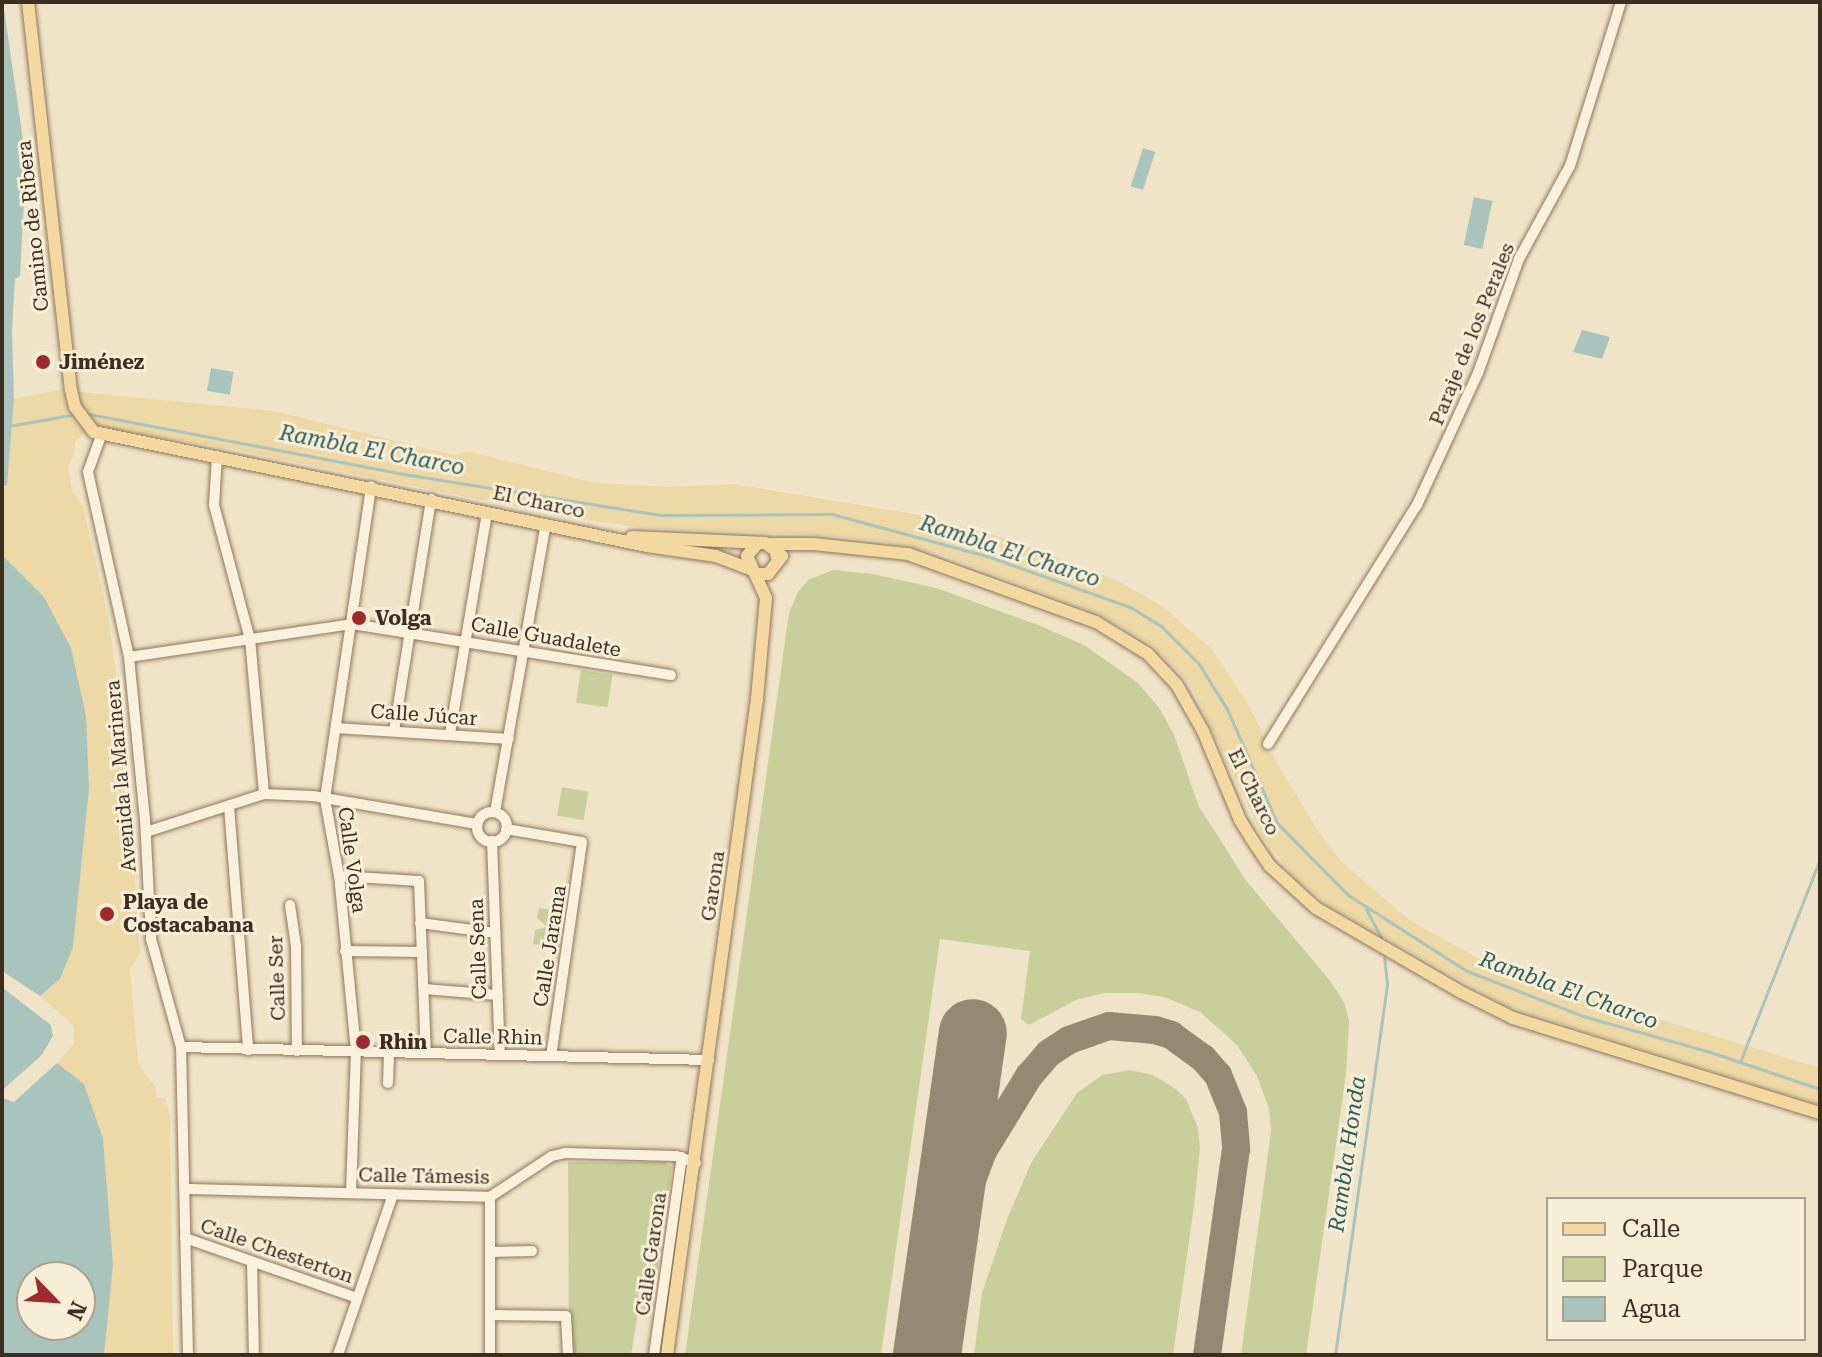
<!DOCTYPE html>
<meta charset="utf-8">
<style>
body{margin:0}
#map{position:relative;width:1822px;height:1357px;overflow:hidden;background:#f0e4c8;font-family:"Roboto Serif",serif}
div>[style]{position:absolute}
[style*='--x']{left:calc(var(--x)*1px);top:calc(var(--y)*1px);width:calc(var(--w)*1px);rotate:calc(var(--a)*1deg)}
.green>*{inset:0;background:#c9cf9b;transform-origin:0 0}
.sand>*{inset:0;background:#ecd9a5}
.water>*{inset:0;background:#a9c4bc;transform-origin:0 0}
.pier>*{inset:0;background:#f0e4c8}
.stream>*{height:3px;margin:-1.5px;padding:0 1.5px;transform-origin:1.5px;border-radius:1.5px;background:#a9c4bc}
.taxiway>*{height:28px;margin:-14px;padding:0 14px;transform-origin:14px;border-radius:14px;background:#968974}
.runway>*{height:68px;margin:-34px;padding:0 34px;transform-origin:34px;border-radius:34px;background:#968974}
.roads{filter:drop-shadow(0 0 2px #8d765c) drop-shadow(0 0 2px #8d765c)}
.minor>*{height:10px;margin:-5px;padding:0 5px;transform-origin:5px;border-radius:5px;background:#faf1dc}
.minor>.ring{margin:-5px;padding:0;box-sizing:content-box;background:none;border:10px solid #faf1dc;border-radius:50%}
.major>*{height:12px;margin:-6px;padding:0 6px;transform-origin:6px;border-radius:6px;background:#f3d9a0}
.dots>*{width:22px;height:22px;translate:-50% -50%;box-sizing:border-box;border:4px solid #f7eed8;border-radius:50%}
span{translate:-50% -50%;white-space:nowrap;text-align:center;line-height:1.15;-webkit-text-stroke:6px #f7eed8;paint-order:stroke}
.street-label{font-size:20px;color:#3d2e20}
.poi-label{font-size:20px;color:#3d2e20;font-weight:700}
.left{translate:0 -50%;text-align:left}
.water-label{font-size:22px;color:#2f5d5a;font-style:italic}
.frame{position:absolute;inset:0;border:4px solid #3d2e20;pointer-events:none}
.legend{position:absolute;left:1546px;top:1197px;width:260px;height:144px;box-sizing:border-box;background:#f7eed8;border:2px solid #ada18e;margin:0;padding:10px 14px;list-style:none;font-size:24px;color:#3d2e20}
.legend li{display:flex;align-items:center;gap:16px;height:40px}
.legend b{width:40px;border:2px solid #ada18e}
.north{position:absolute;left:16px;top:1261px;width:80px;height:80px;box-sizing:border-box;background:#f7eed8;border:2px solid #ada18e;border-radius:50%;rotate:115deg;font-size:22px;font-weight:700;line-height:32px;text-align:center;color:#3d2e20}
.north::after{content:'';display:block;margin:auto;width:28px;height:36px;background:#9e2a2b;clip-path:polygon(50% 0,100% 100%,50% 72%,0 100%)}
</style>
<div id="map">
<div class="green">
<div style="clip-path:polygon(833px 570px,873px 574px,936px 588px,1038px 625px,1084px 645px,1138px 683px,1160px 709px,1174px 735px,1199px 807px,1220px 839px,1244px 878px,1331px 982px,1345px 1004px,1349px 1022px,1346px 1074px,1306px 1355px,1241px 1355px,1271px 1131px,1269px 1109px,1257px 1076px,1237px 1045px,1200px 1012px,1164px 997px,1137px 993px,1105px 993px,1078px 999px,1029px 1025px,1021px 1019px,1030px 951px,940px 939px,881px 1355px,685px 1355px,789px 613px,798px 592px,808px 580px)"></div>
<div style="left:581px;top:670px;width:32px;height:33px;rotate:9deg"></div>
<div style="left:562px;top:787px;width:27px;height:29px;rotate:10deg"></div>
<div style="clip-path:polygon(539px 908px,565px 912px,556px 933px,561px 934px,559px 947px,533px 944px,535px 930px,547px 927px,537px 918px)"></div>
<div style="clip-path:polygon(1130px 1070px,1153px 1075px,1176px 1089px,1186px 1099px,1198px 1128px,1200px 1148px,1194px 1206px,1173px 1355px,974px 1355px,982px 1293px,1006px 1222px,1031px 1163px,1077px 1093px,1102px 1075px)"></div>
<div style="clip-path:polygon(568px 1162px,664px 1162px,672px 1167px,651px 1314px,638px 1312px,631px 1355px,569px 1355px)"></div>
</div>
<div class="sand">
<div style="clip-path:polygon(59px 390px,273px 411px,454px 455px,466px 451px,595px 483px,668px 487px,733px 484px,920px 515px,1004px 538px,1116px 580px,1162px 606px,1212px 649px,1251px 709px,1272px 755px,1320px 834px,1342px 862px,1409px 920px,1476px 957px,1599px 1001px,1820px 1068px,1820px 1105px,1510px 1008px,1329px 906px,1295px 878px,1264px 839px,1190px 684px,1152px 645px,1105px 617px,945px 556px,892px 542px,821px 535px,645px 528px,572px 518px,215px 446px,90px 428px,75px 442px,74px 455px,68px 466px,72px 491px,83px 507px,108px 616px,126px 741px,140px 953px,130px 969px,138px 1063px,155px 1087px,157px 1098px,165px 1098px,170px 1116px,173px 1355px,104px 1355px,107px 1189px,103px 1138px,84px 1084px,57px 1063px,74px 1044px,74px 1026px,40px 996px,60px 979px,44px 597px,2px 555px,2px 492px,7px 485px,14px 399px)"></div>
</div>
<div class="water">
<div style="clip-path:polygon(3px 2px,26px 161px,20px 276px,15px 279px,12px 330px,14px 399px,7px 485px,2px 488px)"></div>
<div style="left:1143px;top:148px;width:13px;height:40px;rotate:18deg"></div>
<div style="left:1474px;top:197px;width:19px;height:49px;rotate:12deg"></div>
<div style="clip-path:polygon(1582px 330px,1610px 337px,1602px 359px,1573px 352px)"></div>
<div style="left:211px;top:368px;width:23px;height:23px;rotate:10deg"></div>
<div style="clip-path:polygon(2px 555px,44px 597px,71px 648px,86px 716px,89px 788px,73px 947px,60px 979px,40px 996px,2px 971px)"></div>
<div style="clip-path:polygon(evenodd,2px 987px,51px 1025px,53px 1036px,42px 1055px,5px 1088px,3px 1098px,14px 1101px,57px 1063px,84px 1084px,103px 1138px,113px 1265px,104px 1355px,2px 1355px,2px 987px,32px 1277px,80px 1277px,80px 1325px,32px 1325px,32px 1277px)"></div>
</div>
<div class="pier">
<div style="clip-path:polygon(2px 983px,54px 1022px,57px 1036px,45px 1058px,8px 1095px,13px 1097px,55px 1059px,60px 1060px,14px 1102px,3px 1098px,4px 1089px,42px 1055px,53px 1036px,51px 1025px,2px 987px)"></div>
</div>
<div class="stream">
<div style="--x:84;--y:413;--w:332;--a:10.8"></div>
<div style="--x:410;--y:475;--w:252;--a:9.1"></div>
<div style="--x:659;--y:515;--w:173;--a:-0.3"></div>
<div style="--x:832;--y:514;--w:161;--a:15.2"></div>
<div style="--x:987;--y:556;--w:154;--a:19.7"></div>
<div style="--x:1132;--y:608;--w:36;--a:32"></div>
<div style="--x:1162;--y:627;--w:52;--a:45"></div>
<div style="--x:1199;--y:664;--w:53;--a:58.1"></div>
<div style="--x:1227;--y:709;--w:124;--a:66.3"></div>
<div style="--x:1277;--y:823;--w:101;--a:45.4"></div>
<div style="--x:1348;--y:895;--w:141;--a:32.6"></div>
<div style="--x:1467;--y:971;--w:124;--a:21.2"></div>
<div style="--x:1583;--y:1016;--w:132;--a:15.8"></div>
<div style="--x:1710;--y:1052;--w:116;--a:18.6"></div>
<div style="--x:9;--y:426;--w:68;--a:-10.2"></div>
<div style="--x:1366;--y:909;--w:32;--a:62"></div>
<div style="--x:1740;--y:1062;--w:218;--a:-68.5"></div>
<div style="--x:1335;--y:1355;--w:375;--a:-82"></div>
<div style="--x:1387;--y:984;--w:27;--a:-96"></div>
</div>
<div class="taxiway">
<div style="--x:940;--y:1265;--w:122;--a:-69.3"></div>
<div style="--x:983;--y:1151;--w:88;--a:-58.5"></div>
<div style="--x:1029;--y:1076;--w:30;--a:-49"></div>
<div style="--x:1049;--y:1053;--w:24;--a:-33"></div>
<div style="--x:1069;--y:1040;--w:42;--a:-19.3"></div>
<div style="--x:1109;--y:1026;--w:46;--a:5"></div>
<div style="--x:1155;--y:1030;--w:17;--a:17"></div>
<div style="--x:1171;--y:1035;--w:39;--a:36"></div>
<div style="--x:1203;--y:1058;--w:23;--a:49"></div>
<div style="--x:1218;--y:1075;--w:40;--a:68"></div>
<div style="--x:1233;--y:1112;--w:37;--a:85"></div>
<div style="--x:1236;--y:1149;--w:208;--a:98"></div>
</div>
<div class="runway">
<div style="--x:927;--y:1355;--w:325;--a:-81.9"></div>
</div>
<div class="roads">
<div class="minor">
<div style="--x:101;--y:436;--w:38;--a:110"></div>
<div style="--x:88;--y:472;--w:189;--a:77.5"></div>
<div style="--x:129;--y:657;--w:163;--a:84.4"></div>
<div style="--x:145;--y:819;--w:120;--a:87.1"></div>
<div style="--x:151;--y:939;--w:112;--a:74.5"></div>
<div style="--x:181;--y:1047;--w:308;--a:88.7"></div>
<div style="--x:217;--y:456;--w:49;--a:93.5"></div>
<div style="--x:214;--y:505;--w:139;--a:75"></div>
<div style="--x:250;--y:639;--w:156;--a:84.8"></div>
<div style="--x:129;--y:657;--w:225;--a:-8.4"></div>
<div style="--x:352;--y:624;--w:323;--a:9.1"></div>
<div style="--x:336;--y:728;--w:173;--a:3.6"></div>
<div style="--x:394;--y:731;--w:235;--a:-80.9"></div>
<div style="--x:450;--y:734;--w:225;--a:-80.5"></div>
<div style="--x:1268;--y:744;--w:282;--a:-58.1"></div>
<div style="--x:1417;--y:505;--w:145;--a:-65.2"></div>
<div style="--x:1478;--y:373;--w:121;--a:-70.2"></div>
<div style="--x:1519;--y:259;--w:106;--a:-61.3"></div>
<div style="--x:1570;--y:166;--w:172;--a:-72.7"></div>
<div style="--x:229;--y:806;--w:245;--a:85.5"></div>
<div style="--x:495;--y:812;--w:292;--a:-80"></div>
<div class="ring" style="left:477px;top:812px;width:20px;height:20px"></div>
<div style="--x:506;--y:829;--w:77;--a:9.7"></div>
<div style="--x:582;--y:842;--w:216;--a:98.2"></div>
<div style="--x:146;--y:832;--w:124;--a:-17.9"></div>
<div style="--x:264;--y:794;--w:49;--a:2.3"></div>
<div style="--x:313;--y:796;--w:166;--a:9.7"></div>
<div style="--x:492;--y:841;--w:214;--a:87.9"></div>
<div style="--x:339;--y:876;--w:80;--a:3.6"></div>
<div style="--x:419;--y:881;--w:172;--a:87.7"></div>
<div style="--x:290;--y:905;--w:41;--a:81.7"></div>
<div style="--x:296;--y:946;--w:105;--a:89.5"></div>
<div style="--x:420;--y:923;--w:76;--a:7.6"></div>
<div style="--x:345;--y:951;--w:77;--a:0.7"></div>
<div style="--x:424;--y:989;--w:74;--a:4.6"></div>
<div style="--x:181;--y:1047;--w:528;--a:1.41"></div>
<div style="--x:388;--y:1083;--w:30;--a:-88"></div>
<div style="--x:185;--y:1189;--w:305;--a:1.5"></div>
<div style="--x:490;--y:1197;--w:74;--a:-33.5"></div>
<div style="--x:552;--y:1156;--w:13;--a:-13"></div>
<div style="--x:565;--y:1153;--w:111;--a:1.5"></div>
<div style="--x:676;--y:1156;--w:21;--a:19"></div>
<div style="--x:351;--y:1193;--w:142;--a:-88"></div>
<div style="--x:356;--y:1051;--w:176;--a:-95.5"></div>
<div style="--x:339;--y:876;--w:78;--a:-100.3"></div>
<div style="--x:325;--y:799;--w:316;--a:-81.6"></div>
<div style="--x:490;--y:1197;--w:158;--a:90"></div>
<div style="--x:185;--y:1238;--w:182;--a:19.2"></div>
<div style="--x:491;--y:1252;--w:41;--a:-1.4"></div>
<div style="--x:252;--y:1262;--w:93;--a:88.8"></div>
<div style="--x:491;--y:1315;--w:75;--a:0.8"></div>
<div style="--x:566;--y:1316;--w:39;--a:87"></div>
<div style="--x:338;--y:1355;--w:170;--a:-71.1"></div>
<div style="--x:654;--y:1355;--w:200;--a:-82"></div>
</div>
<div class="major">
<div style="--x:28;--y:2;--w:390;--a:83.7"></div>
<div style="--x:71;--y:390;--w:17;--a:77"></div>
<div style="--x:75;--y:407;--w:31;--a:53"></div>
<div style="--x:94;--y:432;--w:565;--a:11.65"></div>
<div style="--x:647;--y:546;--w:70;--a:8.2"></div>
<div style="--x:716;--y:556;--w:36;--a:21"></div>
<div style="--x:632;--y:537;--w:133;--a:2.6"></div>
<div style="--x:765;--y:543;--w:12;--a:35"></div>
<div style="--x:775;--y:550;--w:11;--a:75"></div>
<div style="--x:769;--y:544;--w:45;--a:0"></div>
<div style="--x:814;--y:544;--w:95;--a:6.1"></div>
<div style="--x:908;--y:554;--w:200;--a:19.9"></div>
<div style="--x:1096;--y:622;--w:61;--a:31.6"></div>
<div style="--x:1148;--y:654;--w:42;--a:46.9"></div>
<div style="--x:1177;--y:685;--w:53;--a:60.5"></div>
<div style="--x:1203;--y:731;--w:96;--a:67.4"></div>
<div style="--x:1240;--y:820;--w:28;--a:58"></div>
<div style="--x:1255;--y:844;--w:27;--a:56"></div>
<div style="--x:1270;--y:866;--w:62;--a:42.4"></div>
<div style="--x:1316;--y:908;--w:168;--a:30.1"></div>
<div style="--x:1461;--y:992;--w:58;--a:26.6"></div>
<div style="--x:1513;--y:1018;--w:321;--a:17.2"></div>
<div style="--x:755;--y:574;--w:13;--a:0"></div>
<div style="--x:768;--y:574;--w:23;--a:-52"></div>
<div style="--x:667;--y:1355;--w:662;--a:-82.19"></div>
<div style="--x:757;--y:699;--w:101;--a:-84.9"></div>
<div style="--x:766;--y:598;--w:46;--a:-114.3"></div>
<div style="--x:747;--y:556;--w:17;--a:-50"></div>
</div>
</div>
<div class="dots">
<div style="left:43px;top:362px;background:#9e2a2b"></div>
<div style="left:359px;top:618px;background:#9e2a2b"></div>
<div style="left:107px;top:914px;background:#9e2a2b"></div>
<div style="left:363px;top:1042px;background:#9e2a2b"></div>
</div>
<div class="street-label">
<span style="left:33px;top:226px;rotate:-96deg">Camino de Ribera</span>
<span style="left:1472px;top:334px;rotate:-68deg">Paraje de los Perales</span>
<span style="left:539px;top:502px;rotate:12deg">El Charco</span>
<span style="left:546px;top:637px;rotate:10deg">Calle Guadalete</span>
<span style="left:424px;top:715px;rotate:4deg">Calle Júcar</span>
<span style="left:121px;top:776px;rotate:-95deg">Avenida la Marinera</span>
<span style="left:1254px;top:792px;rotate:64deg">El Charco</span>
<span style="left:352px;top:860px;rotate:82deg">Calle Volga</span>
<span style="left:713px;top:886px;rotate:-82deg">Garona</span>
<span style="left:550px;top:946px;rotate:-81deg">Calle Jarama</span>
<span style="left:478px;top:949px;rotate:-92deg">Calle Sena</span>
<span style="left:277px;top:978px;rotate:-92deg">Calle Ser</span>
<span style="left:493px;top:1037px;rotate:1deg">Calle Rhin</span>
<span style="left:424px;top:1176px;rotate:1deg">Calle Támesis</span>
<span style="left:277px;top:1251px;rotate:19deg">Calle Chesterton</span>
<span style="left:651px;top:1254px;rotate:-82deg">Calle Garona</span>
</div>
<div class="poi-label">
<span class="left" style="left:59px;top:362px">Jiménez</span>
<span class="left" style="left:375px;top:618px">Volga</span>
<span class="left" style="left:123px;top:914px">Playa de<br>Costacabana</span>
<span class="left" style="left:379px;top:1042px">Rhin</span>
</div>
<div class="water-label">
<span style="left:372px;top:450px;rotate:11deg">Rambla El Charco</span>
<span style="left:1010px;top:551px;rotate:18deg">Rambla El Charco</span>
<span style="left:1569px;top:990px;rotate:20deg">Rambla El Charco</span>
<span style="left:1347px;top:1154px;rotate:-82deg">Rambla Honda</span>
</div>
<div class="frame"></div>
<ul class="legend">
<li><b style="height:10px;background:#f3d9a0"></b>Calle</li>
<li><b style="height:22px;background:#c9cf9b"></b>Parque</li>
<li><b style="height:22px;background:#a9c4bc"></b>Agua</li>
</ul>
<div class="north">N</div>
</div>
